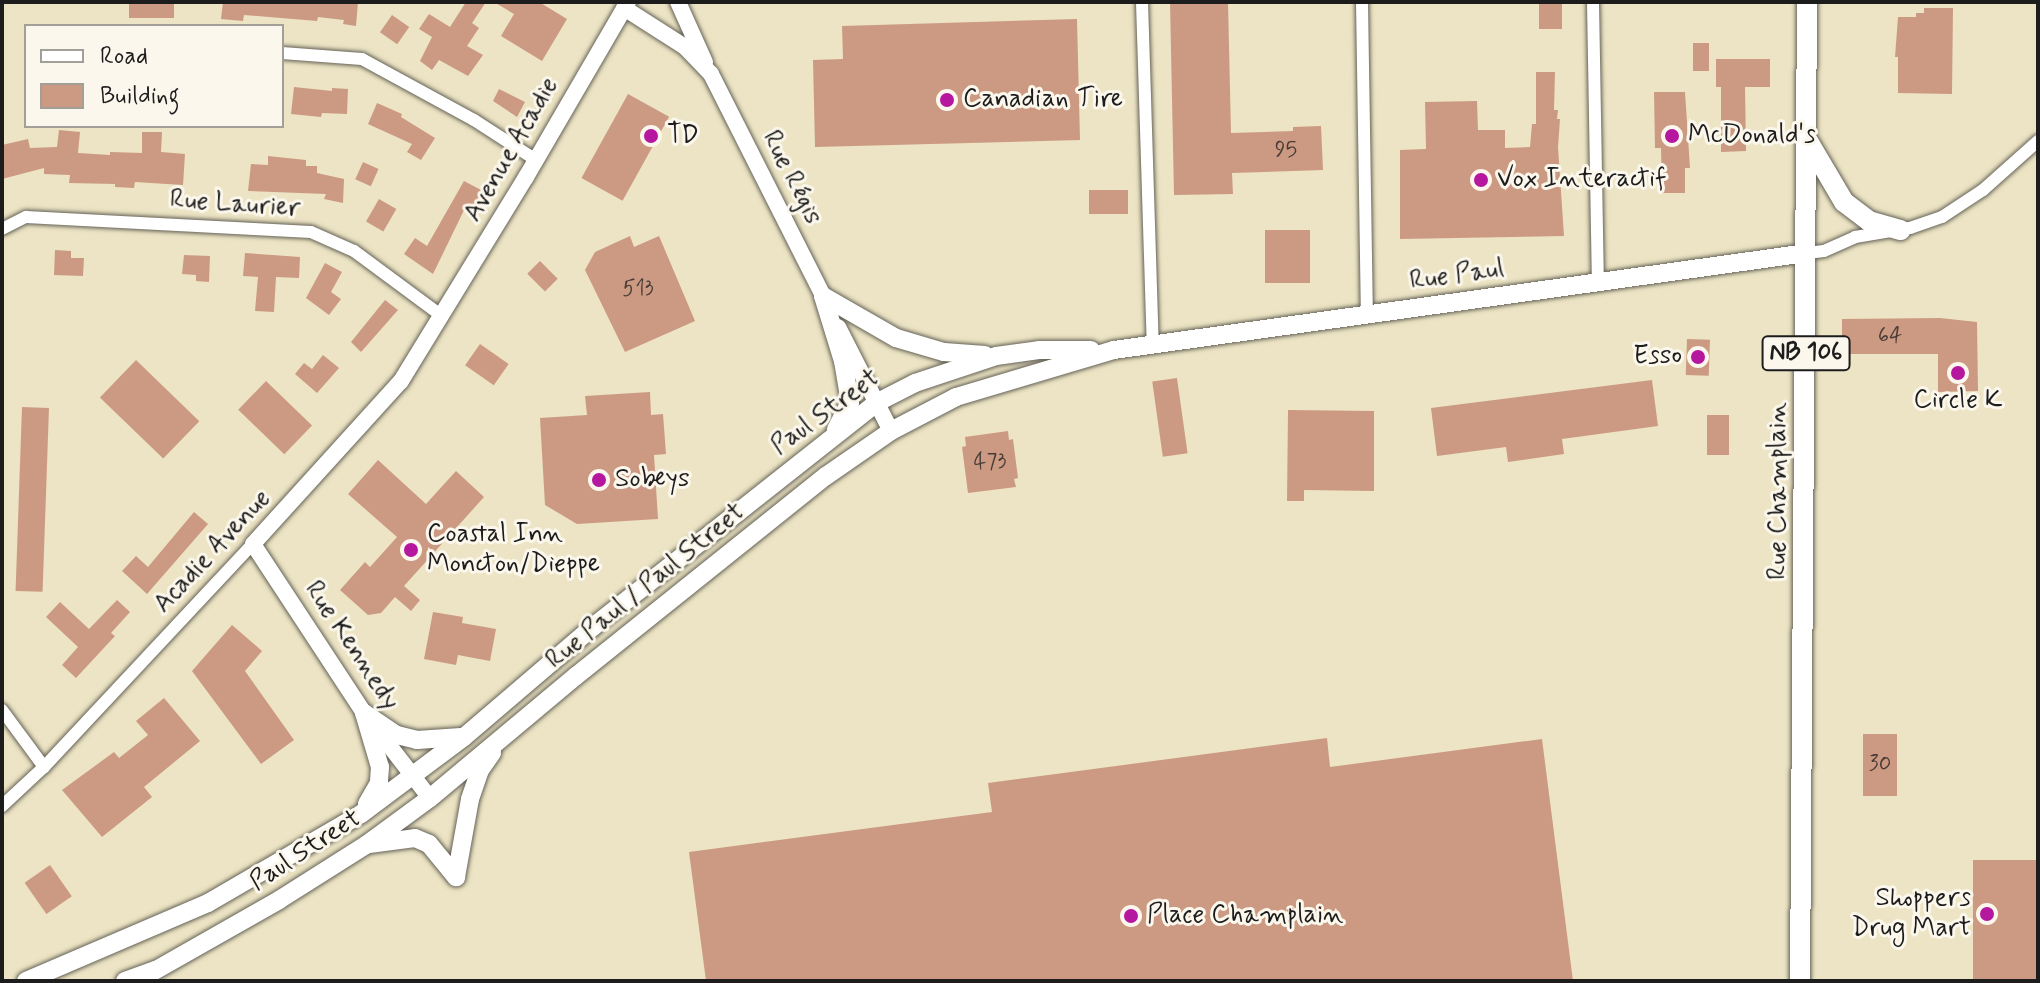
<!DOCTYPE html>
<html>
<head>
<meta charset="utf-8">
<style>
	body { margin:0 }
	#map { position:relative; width:2040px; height:983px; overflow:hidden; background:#ece4c4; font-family:Mynerve,sans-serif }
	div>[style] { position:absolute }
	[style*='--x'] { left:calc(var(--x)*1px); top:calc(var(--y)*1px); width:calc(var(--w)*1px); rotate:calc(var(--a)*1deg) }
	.building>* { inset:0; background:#cc9a82; transform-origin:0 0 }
	.roads { filter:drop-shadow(0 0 2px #656257) drop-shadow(0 0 2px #656257) }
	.minor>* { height:12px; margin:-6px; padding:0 6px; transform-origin:6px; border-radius:6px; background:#fff }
	.tertiary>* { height:16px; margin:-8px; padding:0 8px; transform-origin:8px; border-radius:8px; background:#fff }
	.secondary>* { height:18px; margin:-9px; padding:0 9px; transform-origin:9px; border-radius:9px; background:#fff }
	.primary>* { height:20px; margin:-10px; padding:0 10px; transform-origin:10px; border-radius:10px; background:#fff }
	.dots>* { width:22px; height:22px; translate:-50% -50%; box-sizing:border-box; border:4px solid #fbf7ec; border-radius:50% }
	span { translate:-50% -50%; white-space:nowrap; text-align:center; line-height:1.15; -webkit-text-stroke:6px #fbf7ec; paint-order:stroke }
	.number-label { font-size:22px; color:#483c36 }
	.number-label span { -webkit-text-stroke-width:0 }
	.shield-label span { padding:2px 6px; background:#fbf7ec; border:2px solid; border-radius:6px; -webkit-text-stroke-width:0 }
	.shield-label { font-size:24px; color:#1c1c1c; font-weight:700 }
	.poi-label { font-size:26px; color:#1c1c1c }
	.left { translate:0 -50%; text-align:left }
	.right { translate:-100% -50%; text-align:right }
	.street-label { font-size:26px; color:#1c1c1c }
	.frame { position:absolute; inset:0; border:4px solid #1c1c1c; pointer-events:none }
	.legend { position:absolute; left:24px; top:24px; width:260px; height:104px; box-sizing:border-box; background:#fbf7ec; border:2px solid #a29f99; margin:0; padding:10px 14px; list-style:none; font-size:24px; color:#1c1c1c }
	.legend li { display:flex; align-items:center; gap:16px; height:40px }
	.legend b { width:40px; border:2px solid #a29f99 }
</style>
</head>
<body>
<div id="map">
	<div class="building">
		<div style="left:129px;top:2px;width:45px;height:16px"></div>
		<div style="clip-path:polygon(223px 2px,358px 2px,356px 26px,343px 24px,344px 20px,318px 17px,317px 21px,244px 15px,243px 21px,221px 19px)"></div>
		<div style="clip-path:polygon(466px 2px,486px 2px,472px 23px,479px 28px,467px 46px,483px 55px,468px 76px,439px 60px,432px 70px,420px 61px,432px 37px,419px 29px,429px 14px,450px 27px)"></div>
		<div style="clip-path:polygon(494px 2px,539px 2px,567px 19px,542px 61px,501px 36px,514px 14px)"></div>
		<div style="clip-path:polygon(1170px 2px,1228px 2px,1231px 133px,1293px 131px,1293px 127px,1321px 126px,1323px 170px,1232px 173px,1233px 194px,1174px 195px)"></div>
		<div style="left:1562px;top:3px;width:26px;height:23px;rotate:90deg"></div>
		<div style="clip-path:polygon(1924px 8px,1953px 8px,1952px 94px,1898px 93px,1898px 57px,1895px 57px,1898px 17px,1916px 17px,1916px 13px,1924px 13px)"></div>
		<div style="left:392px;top:15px;width:21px;height:21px;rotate:35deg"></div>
		<div style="clip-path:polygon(1077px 19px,1080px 140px,815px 147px,813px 60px,843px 59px,842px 26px)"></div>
		<div style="left:1693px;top:43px;width:16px;height:28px"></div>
		<div style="clip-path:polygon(1716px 59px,1770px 59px,1770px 87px,1745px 87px,1746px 151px,1721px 152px,1721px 87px,1716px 87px)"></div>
		<div style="clip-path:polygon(1536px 72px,1555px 72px,1554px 110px,1558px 110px,1557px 119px,1560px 119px,1558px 147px,1564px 236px,1400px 239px,1400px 150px,1426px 149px,1425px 102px,1477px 101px,1478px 130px,1505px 130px,1505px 148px,1530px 147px,1532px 124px,1536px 124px)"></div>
		<div style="clip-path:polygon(294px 87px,332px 91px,332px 88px,348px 89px,347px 114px,322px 113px,321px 117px,291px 114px)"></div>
		<div style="clip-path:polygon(499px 89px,525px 102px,517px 117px,493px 101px)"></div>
		<div style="clip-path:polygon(1654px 92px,1685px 92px,1690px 168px,1685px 168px,1685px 193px,1662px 193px,1661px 148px,1655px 148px)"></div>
		<div style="left:628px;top:94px;width:47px;height:96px;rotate:29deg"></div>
		<div style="clip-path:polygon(377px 103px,402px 114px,401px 117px,435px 138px,421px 160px,407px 152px,412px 144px,368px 124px)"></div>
		<div style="clip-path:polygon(59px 130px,80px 132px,78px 153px,110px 155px,110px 152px,142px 153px,142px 132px,162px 132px,161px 152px,185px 154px,183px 185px,135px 182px,134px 188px,115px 187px,115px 184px,69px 183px,70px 175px,44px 174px,44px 168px,2px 179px,2px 145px,28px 139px,30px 148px,57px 147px)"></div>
		<div style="clip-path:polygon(268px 156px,306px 160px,306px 166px,317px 166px,317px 173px,344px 179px,343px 203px,324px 199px,326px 194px,248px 191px,251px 164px,268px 165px)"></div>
		<div style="left:363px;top:162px;width:17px;height:19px;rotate:24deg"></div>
		<div style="clip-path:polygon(464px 181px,483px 191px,474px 207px,467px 204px,433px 274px,404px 254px,415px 238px,427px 246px)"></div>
		<div style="left:1089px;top:190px;width:39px;height:24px"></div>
		<div style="left:379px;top:199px;width:20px;height:26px;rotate:30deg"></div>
		<div style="left:1310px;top:230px;width:53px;height:45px;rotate:90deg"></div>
		<div style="clip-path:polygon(630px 236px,634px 247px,659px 236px,695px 321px,625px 352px,585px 270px,595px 252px)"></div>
		<div style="clip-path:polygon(55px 250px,71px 251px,71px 258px,84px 258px,83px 276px,54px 275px)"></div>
		<div style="clip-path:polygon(245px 253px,300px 257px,299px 278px,276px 277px,274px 312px,255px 311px,258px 277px,243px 276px)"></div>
		<div style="clip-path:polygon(184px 255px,210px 256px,209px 282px,196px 281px,196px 275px,182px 274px)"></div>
		<div style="left:540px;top:261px;width:25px;height:18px;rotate:45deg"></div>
		<div style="clip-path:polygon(325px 263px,342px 272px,331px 292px,341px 299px,329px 315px,306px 298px)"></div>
		<div style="clip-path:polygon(385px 300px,398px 310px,361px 352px,351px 342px)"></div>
		<div style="clip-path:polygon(1940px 318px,1977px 322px,1978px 391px,1938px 392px,1938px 354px,1842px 354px,1842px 319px)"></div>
		<div style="left:1687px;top:339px;width:23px;height:36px;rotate:2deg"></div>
		<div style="left:480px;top:344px;width:35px;height:26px;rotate:35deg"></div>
		<div style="clip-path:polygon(323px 355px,339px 368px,317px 393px,295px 374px,304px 363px,312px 369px)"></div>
		<div style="left:136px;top:360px;width:88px;height:52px;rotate:44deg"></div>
		<div style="left:1177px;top:378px;width:76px;height:25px;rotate:82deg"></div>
		<div style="clip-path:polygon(1652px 380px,1658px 426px,1562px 439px,1564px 454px,1508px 462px,1506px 447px,1437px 456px,1431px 408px)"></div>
		<div style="left:266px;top:381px;width:64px;height:40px;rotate:44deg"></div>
		<div style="clip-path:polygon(650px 392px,651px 415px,663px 414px,666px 454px,654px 455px,658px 519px,577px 524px,545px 505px,540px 418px,587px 415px,585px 396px)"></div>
		<div style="left:22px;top:407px;width:27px;height:184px;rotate:2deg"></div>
		<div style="clip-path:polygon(1288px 410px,1374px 411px,1374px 491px,1304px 490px,1304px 501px,1287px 501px)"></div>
		<div style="left:1707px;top:415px;width:22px;height:40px"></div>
		<div style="clip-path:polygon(1008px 431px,1009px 440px,1013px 439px,1018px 478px,1014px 479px,1016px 487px,968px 493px,962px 447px,966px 446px,965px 437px)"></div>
		<div style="clip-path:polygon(378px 460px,426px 504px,456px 471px,484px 497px,404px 586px,420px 600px,411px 611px,395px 597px,381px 613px,368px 615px,340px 590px,365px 562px,370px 567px,397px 537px,348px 494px)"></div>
		<div style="clip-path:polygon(194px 512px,208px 524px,147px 594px,122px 571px,136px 556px,148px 567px)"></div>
		<div style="clip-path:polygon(117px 600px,130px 612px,111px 633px,115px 636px,76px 678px,62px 665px,78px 647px,46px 617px,60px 602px,89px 629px)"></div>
		<div style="clip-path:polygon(433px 612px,463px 617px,462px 623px,496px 629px,490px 661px,458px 655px,456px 665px,424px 659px)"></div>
		<div style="clip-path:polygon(232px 625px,262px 651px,245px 671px,294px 740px,261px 764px,192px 671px)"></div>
		<div style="clip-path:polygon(164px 698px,200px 741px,144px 787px,152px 797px,102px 837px,62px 790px,114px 752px,119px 758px,148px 735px,136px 721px)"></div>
		<div style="left:1863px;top:734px;width:34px;height:62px"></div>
		<div style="clip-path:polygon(1327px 738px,1330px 767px,1542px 739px,1573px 981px,706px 981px,689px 852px,992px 812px,988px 783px)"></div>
		<div style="left:1973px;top:860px;width:65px;height:121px"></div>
		<div style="left:50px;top:865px;width:38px;height:31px;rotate:55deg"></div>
	</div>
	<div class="roads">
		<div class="minor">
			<div style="--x:1142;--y:2;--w:342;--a:88.2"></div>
			<div style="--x:1362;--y:2;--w:313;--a:89.1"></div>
			<div style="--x:1593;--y:2;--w:280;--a:89"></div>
			<div style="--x:282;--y:53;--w:80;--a:4.3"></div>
			<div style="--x:362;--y:59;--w:128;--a:28.6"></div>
			<div style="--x:474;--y:120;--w:74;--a:32.8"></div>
			<div style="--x:2;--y:229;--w:27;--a:-27"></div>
			<div style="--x:26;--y:217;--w:285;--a:3"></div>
			<div style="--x:311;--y:232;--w:47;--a:23.8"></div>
			<div style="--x:354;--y:251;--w:109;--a:36.5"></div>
			<div style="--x:1807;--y:253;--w:17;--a:-7"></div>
			<div style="--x:1824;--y:251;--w:34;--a:-24"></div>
			<div style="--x:1855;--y:237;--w:56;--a:-9.3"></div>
			<div style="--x:1910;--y:228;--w:34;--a:-19"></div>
			<div style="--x:1942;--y:217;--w:49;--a:-33.4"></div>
			<div style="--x:1983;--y:190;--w:74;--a:-41.7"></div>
			<div style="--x:2;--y:710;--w:71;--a:53.6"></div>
			<div style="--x:2;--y:806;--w:57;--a:-42.9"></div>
			<div style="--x:44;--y:767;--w:306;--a:-46.9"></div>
		</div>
		<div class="tertiary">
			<div style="--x:678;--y:2;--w:66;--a:65.8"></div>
			<div style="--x:624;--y:8;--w:72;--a:32.6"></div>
			<div style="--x:685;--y:47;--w:37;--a:46"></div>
			<div style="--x:711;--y:74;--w:260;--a:63.2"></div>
			<div style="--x:838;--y:327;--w:117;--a:63"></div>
			<div style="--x:430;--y:798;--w:108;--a:-127.8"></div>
			<div style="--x:364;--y:713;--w:202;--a:-123.3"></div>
			<div style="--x:253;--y:544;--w:220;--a:-47.8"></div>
			<div style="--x:401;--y:381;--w:239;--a:-58.5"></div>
			<div style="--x:526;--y:177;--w:203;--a:-59.8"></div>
		</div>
		<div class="secondary">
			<div style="--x:823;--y:296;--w:84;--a:29.9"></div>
			<div style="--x:896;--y:338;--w:50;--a:16.3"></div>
			<div style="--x:944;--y:352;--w:41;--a:4.2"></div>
			<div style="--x:823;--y:296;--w:68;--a:72.9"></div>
			<div style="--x:843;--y:361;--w:42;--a:80.3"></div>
			<div style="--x:850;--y:402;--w:31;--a:117"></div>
			<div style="--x:364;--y:713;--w:56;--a:73.5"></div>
			<div style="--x:380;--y:767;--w:16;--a:94"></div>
			<div style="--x:379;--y:783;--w:24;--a:120"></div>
			<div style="--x:364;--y:713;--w:40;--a:34"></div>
			<div style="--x:397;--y:735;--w:21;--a:14"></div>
			<div style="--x:417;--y:740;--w:44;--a:-3.9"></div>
			<div style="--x:369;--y:844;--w:46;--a:-7.4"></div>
			<div style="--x:415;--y:838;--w:15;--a:23"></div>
			<div style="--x:429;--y:844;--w:43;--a:50.7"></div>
			<div style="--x:456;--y:877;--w:79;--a:-79.8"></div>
			<div style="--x:470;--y:799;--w:31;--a:-71"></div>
			<div style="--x:480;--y:770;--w:21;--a:-55"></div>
			<div style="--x:26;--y:981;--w:198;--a:-23.2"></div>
			<div style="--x:208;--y:903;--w:177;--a:-30.2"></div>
			<div style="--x:361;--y:814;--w:129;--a:-36.8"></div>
			<div style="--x:464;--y:737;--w:171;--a:-40.5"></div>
			<div style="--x:594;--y:626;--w:360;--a:-38.3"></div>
			<div style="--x:876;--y:403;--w:44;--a:-27.1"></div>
			<div style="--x:915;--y:383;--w:85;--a:-18.4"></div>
			<div style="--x:996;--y:356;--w:43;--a:-7.9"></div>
			<div style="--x:1039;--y:350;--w:52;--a:0"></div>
			<div style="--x:125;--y:981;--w:33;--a:-20"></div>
			<div style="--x:156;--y:970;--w:142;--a:-29.6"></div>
			<div style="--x:279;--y:900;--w:103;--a:-32.3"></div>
			<div style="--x:366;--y:845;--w:79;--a:-36.3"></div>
			<div style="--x:430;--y:798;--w:190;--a:-39.9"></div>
			<div style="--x:576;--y:676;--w:320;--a:-38.7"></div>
			<div style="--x:826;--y:476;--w:79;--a:-34.7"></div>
			<div style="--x:891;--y:431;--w:73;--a:-27.6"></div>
			<div style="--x:956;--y:397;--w:165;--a:-16.6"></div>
			<div style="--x:1114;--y:350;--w:700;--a:-7.97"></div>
		</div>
		<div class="primary">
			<div style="--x:1808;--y:141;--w:71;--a:59.5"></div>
			<div style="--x:1844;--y:202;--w:31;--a:37"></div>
			<div style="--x:1869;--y:221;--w:33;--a:16"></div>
			<div style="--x:1800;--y:981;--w:979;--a:-89.59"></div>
		</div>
	</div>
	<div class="dots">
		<div style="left:947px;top:100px;background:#b5179e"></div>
		<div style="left:651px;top:136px;background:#b5179e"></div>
		<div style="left:1672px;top:136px;background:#b5179e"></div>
		<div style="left:1481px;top:180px;background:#b5179e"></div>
		<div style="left:1698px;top:357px;background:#b5179e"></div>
		<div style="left:1958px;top:373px;background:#b5179e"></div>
		<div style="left:599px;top:480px;background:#b5179e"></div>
		<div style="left:411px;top:550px;background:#b5179e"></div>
		<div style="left:1987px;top:914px;background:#b5179e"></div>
		<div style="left:1131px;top:916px;background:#b5179e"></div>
	</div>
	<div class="number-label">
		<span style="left:1286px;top:151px">95</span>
		<span style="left:638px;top:290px">513</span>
		<span style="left:1890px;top:337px">64</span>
		<span style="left:990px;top:463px">473</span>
		<span style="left:1880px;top:765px">30</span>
	</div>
	<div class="shield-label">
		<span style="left:1806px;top:353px">NB 106</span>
	</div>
	<div class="poi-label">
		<span class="left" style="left:963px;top:100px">Canadian Tire</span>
		<span class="left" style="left:667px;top:136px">TD</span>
		<span class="left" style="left:1688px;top:136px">McDonald's</span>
		<span class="left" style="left:1497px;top:180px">Vox Interactif</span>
		<span class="right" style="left:1682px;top:357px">Esso</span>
		<span style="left:1958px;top:401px">Circle K</span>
		<span class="left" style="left:615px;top:480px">Sobeys</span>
		<span class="left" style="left:427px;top:550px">Coastal Inn<br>Moncton/Dieppe</span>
		<span class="right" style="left:1971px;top:914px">Shoppers<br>Drug Mart</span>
		<span class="left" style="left:1147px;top:916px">Place Champlain</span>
	</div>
	<div class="street-label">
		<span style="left:512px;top:150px;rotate:-60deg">Avenue Acadie</span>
		<span style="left:791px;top:178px;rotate:63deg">Rue Régis</span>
		<span style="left:235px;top:205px;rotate:4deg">Rue Laurier</span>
		<span style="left:1457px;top:276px;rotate:-8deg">Rue Paul</span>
		<span style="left:826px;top:413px;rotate:-36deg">Paul Street</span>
		<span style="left:1779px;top:491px;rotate:-90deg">Rue Champlain</span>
		<span style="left:213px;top:552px;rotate:-47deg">Acadie Avenue</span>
		<span style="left:646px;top:587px;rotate:-39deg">Rue Paul / Paul Street</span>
		<span style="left:351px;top:646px;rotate:56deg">Rue Kennedy</span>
		<span style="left:306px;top:851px;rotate:-33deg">Paul Street</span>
	</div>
	<div class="frame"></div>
	<ul class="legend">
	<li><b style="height:10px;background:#fff"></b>Road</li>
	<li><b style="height:22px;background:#cc9a82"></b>Building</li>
	</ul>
</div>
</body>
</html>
